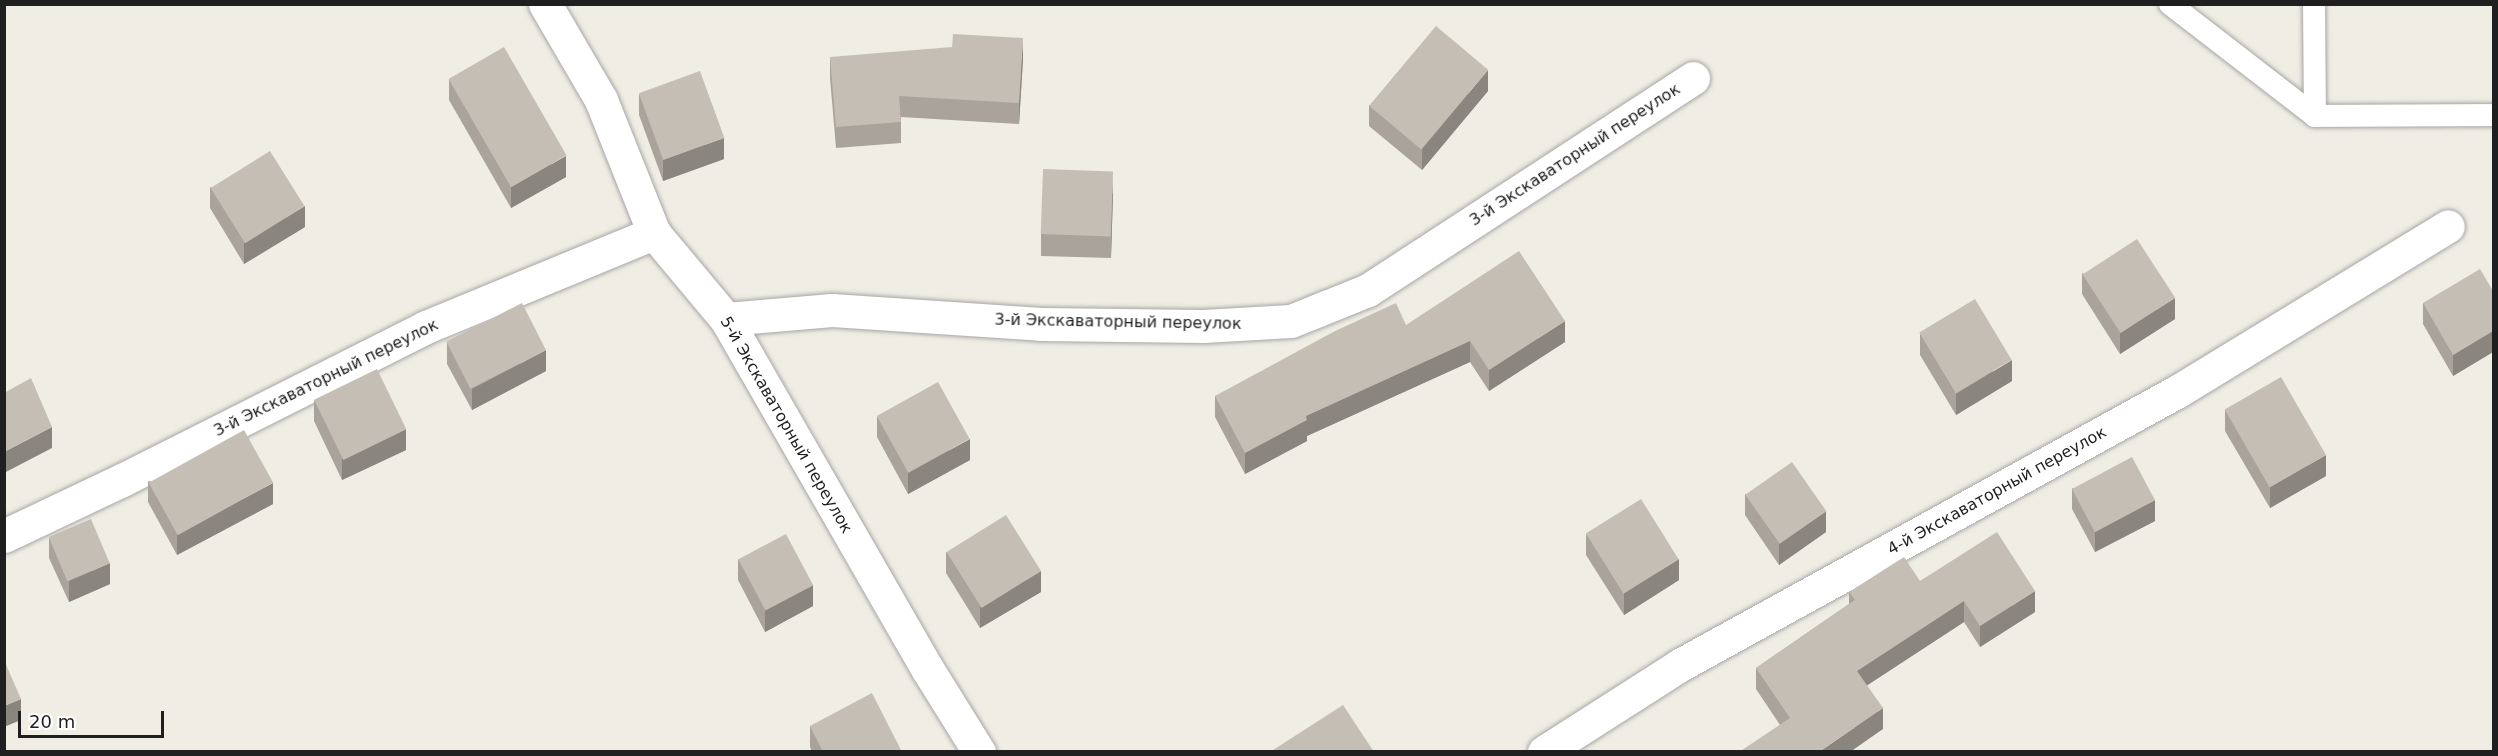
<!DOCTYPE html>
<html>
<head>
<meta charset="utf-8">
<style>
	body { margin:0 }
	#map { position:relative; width:2498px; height:756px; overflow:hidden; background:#f0eee4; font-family:"DejaVu Sans",sans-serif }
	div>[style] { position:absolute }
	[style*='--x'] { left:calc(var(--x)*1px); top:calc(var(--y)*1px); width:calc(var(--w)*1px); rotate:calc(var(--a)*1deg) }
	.roads { filter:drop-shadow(0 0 2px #a6a6a6) drop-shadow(0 0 2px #a6a6a6) }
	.lane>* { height:22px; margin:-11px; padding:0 11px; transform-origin:11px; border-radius:11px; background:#fff }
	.street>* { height:33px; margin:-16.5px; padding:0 16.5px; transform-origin:16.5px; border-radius:16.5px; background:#fff }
	.wall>* { inset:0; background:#a9a39b }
	.shaded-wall>* { inset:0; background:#8a857e }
	.building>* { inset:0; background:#c5beb4; transform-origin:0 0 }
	span { translate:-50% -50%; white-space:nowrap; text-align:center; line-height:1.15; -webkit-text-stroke:4.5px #fff; paint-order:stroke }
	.street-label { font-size:16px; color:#1f1f1f }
	.frame { position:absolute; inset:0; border:6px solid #1f1f1f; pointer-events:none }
	.scale { position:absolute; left:18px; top:711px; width:146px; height:27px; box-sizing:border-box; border:3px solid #1f1f1f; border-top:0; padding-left:8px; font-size:18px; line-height:21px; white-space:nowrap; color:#1f1f1f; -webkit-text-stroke:4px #fff; paint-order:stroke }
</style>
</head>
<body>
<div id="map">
	<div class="roads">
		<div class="lane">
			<div style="--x:2170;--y:4;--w:183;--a:37.7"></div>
			<div style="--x:2314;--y:4;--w:112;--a:89.5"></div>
			<div style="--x:2315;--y:116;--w:179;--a:-0.3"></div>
		</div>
		<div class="street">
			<div style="--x:545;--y:4;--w:111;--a:59.7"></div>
			<div style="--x:601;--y:100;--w:143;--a:68.3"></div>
			<div style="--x:654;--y:233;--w:112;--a:50.1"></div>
			<div style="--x:726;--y:319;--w:405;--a:60.1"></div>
			<div style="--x:928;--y:670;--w:97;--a:58.1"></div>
			<div style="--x:726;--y:319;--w:106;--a:-4.9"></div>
			<div style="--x:832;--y:310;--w:209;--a:3.8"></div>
			<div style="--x:1041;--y:324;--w:162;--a:0.7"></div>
			<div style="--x:1203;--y:326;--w:88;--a:-3.3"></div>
			<div style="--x:1291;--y:321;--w:83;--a:-21.9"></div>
			<div style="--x:1368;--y:290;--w:388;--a:-33.1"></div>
			<div style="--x:4;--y:536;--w:131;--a:-25.4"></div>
			<div style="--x:122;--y:480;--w:340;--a:-26.7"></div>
			<div style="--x:426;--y:327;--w:247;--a:-22.4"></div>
			<div style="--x:1544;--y:752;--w:161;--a:-32.6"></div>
			<div style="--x:1680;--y:665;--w:568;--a:-28.82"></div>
			<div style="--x:2178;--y:391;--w:316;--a:-31.4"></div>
		</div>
	</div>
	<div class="wall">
		<div style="clip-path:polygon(830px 57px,1023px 59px,1019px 124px,901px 117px,901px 143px,836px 148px,830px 78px)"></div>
		<div style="clip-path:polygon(449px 79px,566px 177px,511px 208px,449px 100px)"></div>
		<div style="clip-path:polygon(1488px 91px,1422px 170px,1369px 126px,1369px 105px)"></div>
		<div style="clip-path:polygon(639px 94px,724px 159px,663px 181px,639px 115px)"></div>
		<div style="clip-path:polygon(210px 187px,305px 227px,244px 264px,210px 208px)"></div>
		<div style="clip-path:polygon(1113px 193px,1111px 258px,1041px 256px,1041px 234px)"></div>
		<div style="clip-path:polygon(2082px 273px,2175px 319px,2120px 354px,2082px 294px)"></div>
		<div style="clip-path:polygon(2493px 291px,2493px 352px,2453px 376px,2423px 324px,2423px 303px)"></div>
		<div style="clip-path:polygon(1406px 325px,1565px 342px,1489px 391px,1470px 362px,1307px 436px,1307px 441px,1245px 474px,1215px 417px,1215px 396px)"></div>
		<div style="clip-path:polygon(1920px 334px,2012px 381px,1956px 415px,1920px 355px)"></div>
		<div style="clip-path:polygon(447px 342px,546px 371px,472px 410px,447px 364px)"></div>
		<div style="clip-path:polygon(314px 400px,406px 450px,342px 480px,314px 421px)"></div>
		<div style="clip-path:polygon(2225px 410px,2326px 476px,2270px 508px,2225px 431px)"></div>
		<div style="clip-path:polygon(877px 416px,970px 460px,908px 494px,877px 437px)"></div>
		<div style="clip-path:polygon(148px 481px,273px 504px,177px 555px,148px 502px)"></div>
		<div style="clip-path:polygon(2072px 488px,2155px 521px,2095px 552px,2072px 509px)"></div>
		<div style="clip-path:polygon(1745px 494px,1826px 532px,1779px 565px,1745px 515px)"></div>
		<div style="clip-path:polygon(1586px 534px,1679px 580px,1624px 615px,1586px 555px)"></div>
		<div style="clip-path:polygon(49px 537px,110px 584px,69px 602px,49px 558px)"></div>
		<div style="clip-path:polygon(946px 552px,1041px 592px,980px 628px,946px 573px)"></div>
		<div style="clip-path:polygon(738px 559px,813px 606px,765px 632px,738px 580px)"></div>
		<div style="clip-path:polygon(1920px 581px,2035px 612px,1980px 647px,1964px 622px,1867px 685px,1883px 729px,1780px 725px,1756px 689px,1756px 668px,1849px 604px,1849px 592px)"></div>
		<div style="clip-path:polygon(810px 726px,902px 752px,812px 752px,810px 747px)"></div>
	</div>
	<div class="shaded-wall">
		<div style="clip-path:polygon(1023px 38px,1023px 59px,1019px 124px,1019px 103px)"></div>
		<div style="clip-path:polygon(1488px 70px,1488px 91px,1422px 170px,1422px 149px)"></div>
		<div style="clip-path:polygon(724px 138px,724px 159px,663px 181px,663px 160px)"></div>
		<div style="clip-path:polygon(566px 156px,566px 177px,511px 208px,511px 187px)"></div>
		<div style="clip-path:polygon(1113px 172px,1113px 193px,1111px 258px,1111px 237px)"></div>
		<div style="clip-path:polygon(305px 206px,305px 227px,244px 264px,244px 243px)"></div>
		<div style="clip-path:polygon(2175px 298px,2175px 319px,2120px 354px,2120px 333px)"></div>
		<div style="clip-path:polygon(1565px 321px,1565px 342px,1489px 391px,1489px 370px)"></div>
		<div style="clip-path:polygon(2493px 331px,2493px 352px,2453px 376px,2453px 355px)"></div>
		<div style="clip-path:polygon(1470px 341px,1470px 362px,1307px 436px,1307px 441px,1245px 474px,1245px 453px,1306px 416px)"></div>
		<div style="clip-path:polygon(546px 350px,546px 371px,472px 410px,472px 389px)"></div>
		<div style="clip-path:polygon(2012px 360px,2012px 381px,1956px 415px,1956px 394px)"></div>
		<div style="clip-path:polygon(52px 427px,52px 448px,4px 473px,4px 452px)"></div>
		<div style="clip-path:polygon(406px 429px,406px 450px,342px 480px,342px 459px)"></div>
		<div style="clip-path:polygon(970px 439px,970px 460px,908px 494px,908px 473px)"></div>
		<div style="clip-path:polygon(2326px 455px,2326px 476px,2270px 508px,2270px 487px)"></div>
		<div style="clip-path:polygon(273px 483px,273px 504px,177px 555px,177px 534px)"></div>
		<div style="clip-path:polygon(2155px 500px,2155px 521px,2095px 552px,2095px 531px)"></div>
		<div style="clip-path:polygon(1826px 511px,1826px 532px,1779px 565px,1779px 544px)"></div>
		<div style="clip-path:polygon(1679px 559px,1679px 580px,1624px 615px,1624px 593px)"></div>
		<div style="clip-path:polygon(110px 563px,110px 584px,69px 602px,69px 581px)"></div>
		<div style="clip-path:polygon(1041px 571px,1041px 592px,980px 628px,980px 607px)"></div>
		<div style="clip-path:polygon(813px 585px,813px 606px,765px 632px,765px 610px)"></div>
		<div style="clip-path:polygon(2035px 591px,2035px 612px,1980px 647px,1980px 626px)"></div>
		<div style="clip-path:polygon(1964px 601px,1964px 622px,1857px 692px,1857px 671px)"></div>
		<div style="clip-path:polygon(21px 699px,21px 720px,4px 727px,4px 706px)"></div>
		<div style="clip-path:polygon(1883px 708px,1883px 729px,1850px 752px,1819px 752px)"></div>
	</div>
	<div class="building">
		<div style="left:1436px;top:26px;width:68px;height:104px;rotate:40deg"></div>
		<div style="clip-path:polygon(953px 34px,1023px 38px,1019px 103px,899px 96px,901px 122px,836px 127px,830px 57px,952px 47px)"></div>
		<div style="left:504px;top:47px;width:125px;height:64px;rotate:60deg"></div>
		<div style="left:700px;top:71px;width:71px;height:65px;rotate:70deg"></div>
		<div style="left:270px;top:151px;width:65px;height:70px;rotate:58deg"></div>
		<div style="left:1043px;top:169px;width:70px;height:65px;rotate:2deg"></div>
		<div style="left:2137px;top:239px;width:70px;height:65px;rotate:57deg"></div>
		<div style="clip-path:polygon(1519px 251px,1565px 321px,1489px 370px,1470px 341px,1306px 416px,1307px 420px,1245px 453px,1215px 396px,1335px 331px,1396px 303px,1406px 325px)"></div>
		<div style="clip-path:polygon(2480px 269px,2493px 291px,2493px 331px,2453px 355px,2423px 303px)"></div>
		<div style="left:1975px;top:299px;width:71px;height:65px;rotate:59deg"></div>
		<div style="left:522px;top:303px;width:53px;height:85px;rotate:63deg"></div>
		<div style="left:377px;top:369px;width:67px;height:70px;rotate:64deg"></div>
		<div style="left:2281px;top:377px;width:90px;height:65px;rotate:60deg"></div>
		<div style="clip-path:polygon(31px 378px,52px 427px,4px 452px,4px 393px)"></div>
		<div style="left:938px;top:382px;width:65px;height:70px;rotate:61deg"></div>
		<div style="left:244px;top:430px;width:60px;height:109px;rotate:61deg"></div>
		<div style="left:2132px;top:457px;width:49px;height:68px;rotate:62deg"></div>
		<div style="left:1792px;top:462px;width:60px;height:57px;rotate:55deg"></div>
		<div style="left:1641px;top:499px;width:71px;height:65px;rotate:58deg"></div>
		<div style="left:1006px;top:515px;width:66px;height:70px;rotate:58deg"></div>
		<div style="left:91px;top:519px;width:48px;height:46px;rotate:67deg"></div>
		<div style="clip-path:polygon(1997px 532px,2035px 591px,1980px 626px,1964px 601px,1857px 671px,1883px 708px,1819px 752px,1739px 752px,1790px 718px,1756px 668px,1855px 600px,1849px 592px,1904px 557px,1920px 581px)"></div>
		<div style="left:786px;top:534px;width:58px;height:54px;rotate:62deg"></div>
		<div style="clip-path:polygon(4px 660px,21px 699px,4px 706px)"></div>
		<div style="clip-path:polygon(872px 693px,902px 752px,823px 752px,810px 726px)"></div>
		<div style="clip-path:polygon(1343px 705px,1374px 752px,1270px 752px)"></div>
	</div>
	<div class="street-label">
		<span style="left:1575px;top:155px;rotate:-33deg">3-й Экскаваторный переулок</span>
		<span style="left:1118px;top:322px;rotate:1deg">3-й Экскаваторный переулок</span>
		<span style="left:326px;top:378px;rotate:-26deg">3-й Экскаваторный переулок</span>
		<span style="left:786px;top:425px;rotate:60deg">5-й Экскаваторный переулок</span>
		<span style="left:1997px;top:491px;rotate:-29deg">4-й Экскаваторный переулок</span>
	</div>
	<div class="frame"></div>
	<div class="scale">20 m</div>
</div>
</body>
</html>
